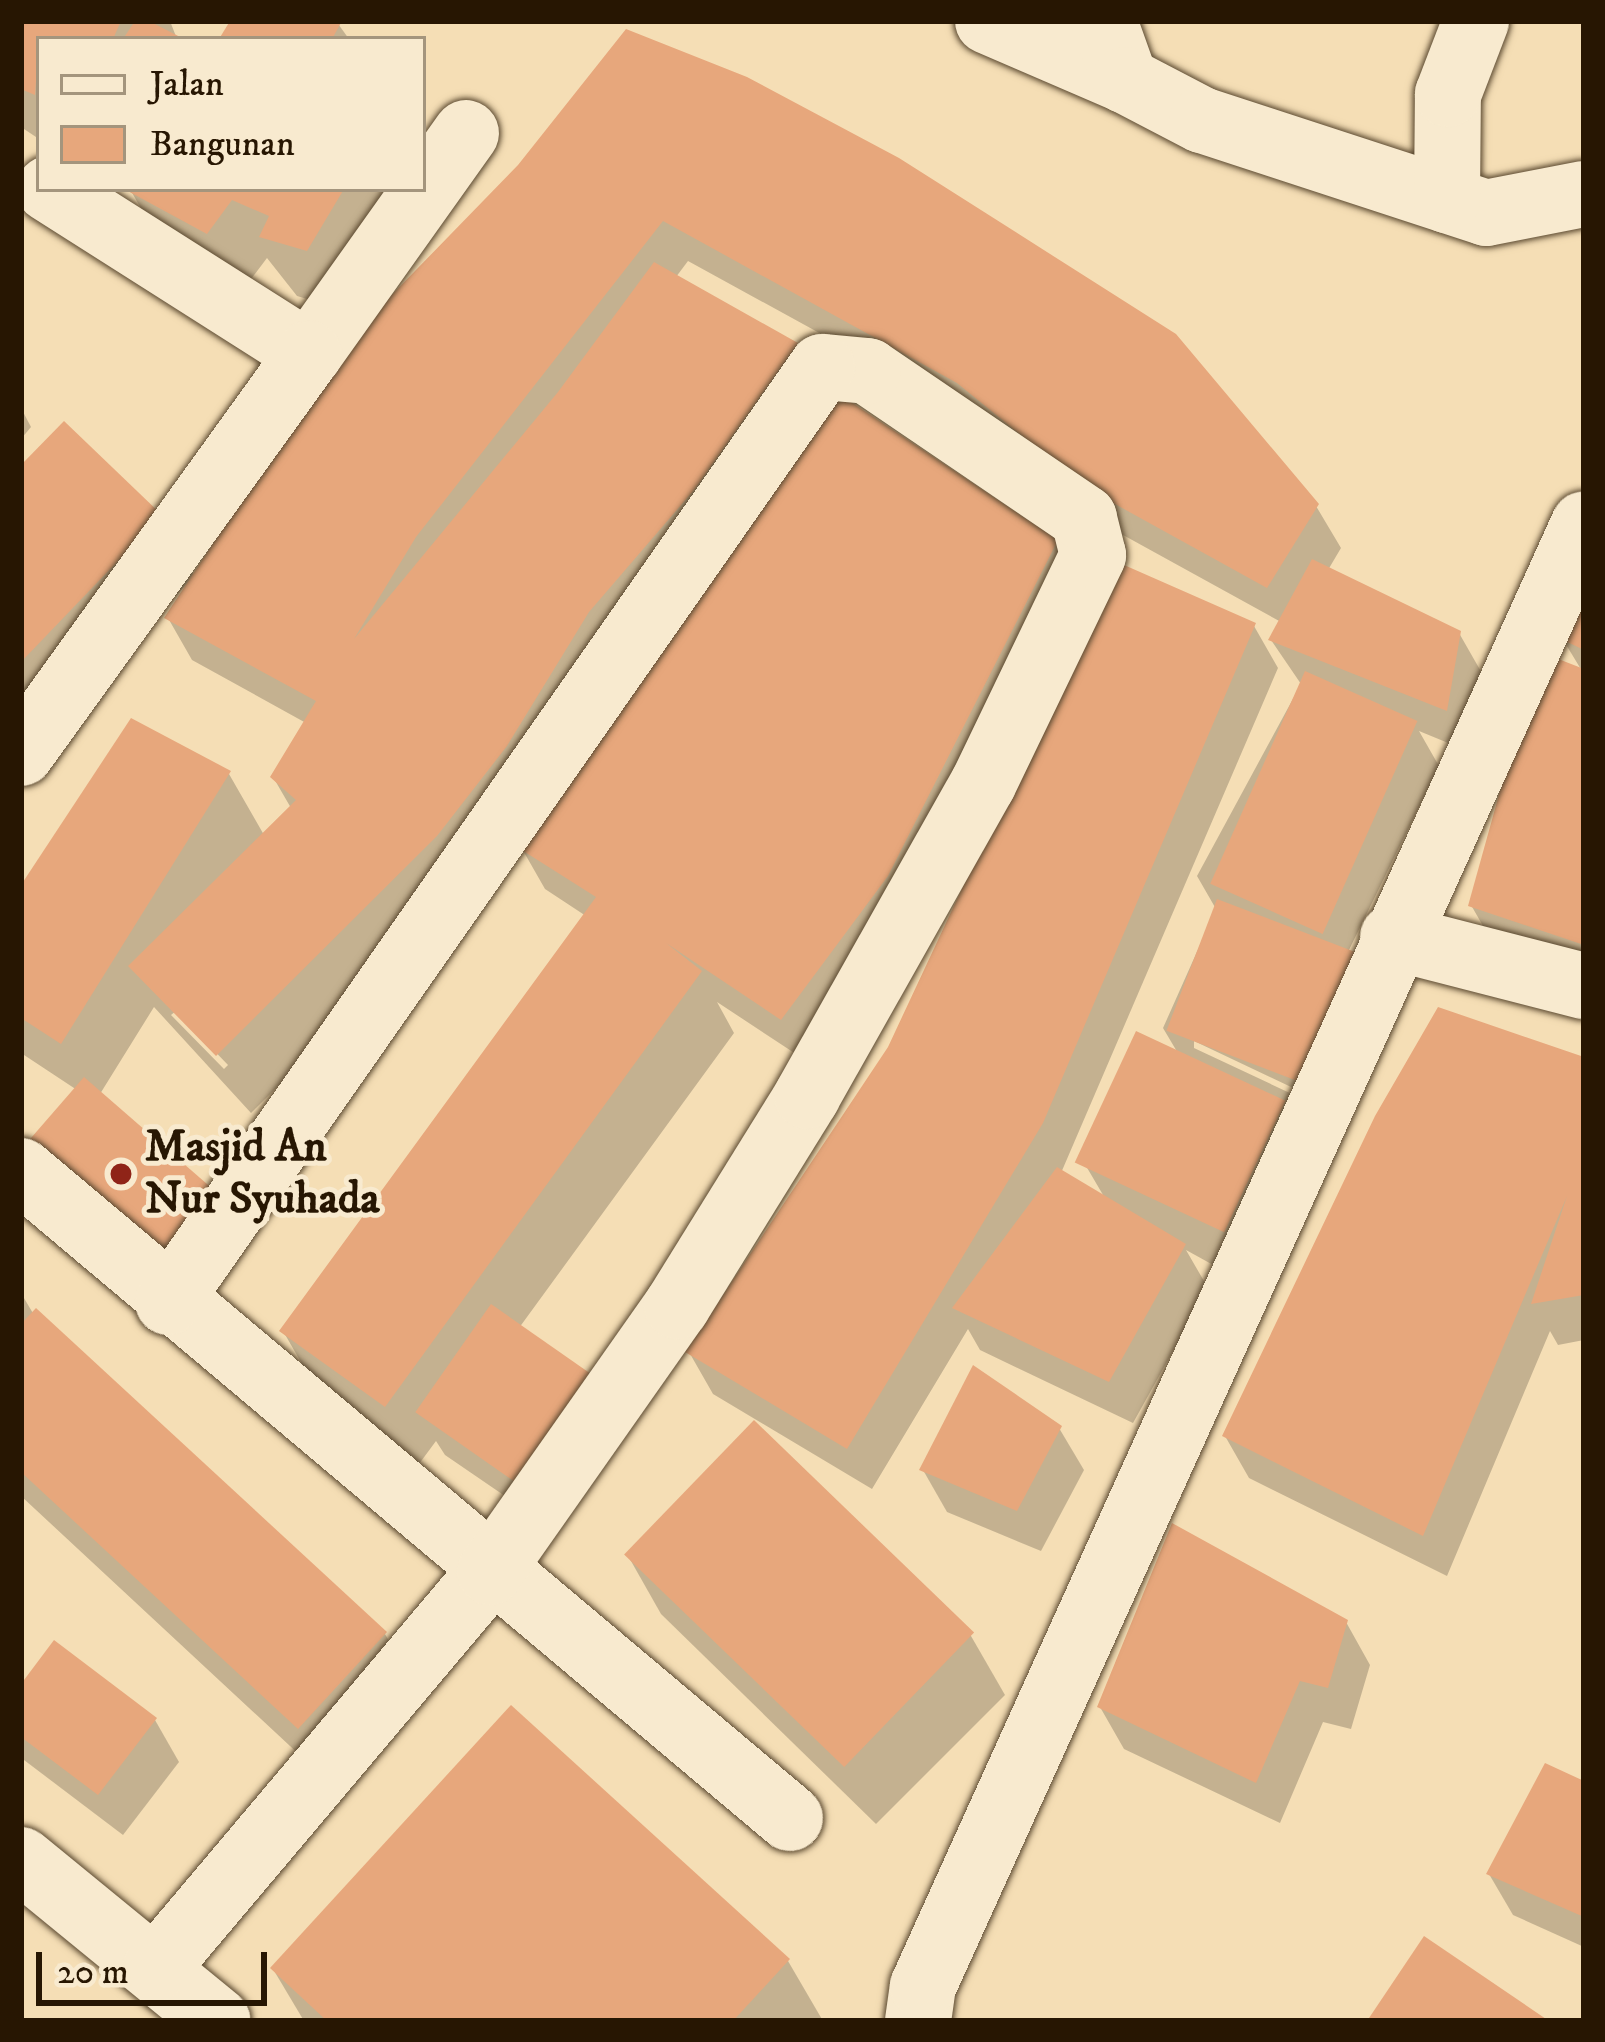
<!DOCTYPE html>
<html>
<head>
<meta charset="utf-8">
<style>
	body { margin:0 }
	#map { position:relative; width:1605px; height:2042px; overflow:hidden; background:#f5deb5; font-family:"IM FELL DW Pica",serif }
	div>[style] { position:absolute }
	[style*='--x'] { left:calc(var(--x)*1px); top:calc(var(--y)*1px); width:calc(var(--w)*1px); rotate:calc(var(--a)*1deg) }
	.shadow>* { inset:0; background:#0003 }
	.building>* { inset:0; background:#e7a77c; transform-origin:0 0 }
	.roads { filter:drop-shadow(0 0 3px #5a482f) drop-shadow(0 0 3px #5a482f) }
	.street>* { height:66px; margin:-33px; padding:0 33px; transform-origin:33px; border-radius:33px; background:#f8eacf }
	.dots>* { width:33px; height:33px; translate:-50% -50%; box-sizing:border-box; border:6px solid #f8eacf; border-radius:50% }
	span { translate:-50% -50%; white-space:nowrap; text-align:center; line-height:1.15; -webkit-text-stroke:10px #f8eacf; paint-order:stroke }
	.poi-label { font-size:45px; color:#271602; font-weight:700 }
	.left { translate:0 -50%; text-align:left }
	.frame { position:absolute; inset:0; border:24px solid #271602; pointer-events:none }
	.legend { position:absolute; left:36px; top:36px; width:390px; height:156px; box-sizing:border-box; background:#f8eacf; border:3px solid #a4957d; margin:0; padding:15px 21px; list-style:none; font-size:36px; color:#271602 }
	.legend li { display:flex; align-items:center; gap:24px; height:60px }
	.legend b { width:60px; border:3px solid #a4957d }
	.scale { position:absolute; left:36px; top:1952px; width:231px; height:54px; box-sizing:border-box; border:6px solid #271602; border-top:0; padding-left:15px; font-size:36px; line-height:42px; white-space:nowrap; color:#271602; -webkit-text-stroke:9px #f8eacf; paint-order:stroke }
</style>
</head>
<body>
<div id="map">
	<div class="shadow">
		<div style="clip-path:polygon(21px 21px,170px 21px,177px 39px,39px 39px,39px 139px,21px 127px)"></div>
		<div style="clip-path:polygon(233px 21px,336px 21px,349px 39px,222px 39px)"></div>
		<div style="clip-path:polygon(evenodd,627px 33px,746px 80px,897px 160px,1174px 337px,1316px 506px,1341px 548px,1328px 570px,1459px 633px,1483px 675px,1470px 752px,1419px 731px,1439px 766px,1347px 954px,1377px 998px,1319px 1132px,1291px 1119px,1307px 1146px,1244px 1282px,1186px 1250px,1208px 1288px,1133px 1423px,980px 1350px,968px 1329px,872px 1489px,713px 1394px,689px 1352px,891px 1048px,1116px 565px,1254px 626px,1278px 668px,1061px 1173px,1106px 1200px,1086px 1166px,1138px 1035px,1179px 1055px,1163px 1028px,1216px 909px,1197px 876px,1301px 684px,1271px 640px,1281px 622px,1114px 530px,985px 424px,688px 261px,676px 277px,796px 345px,820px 387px,735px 507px,831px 392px,1056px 542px,1080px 584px,911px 919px,805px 1060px,717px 1002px,734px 1033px,519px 1328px,590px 1376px,614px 1418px,543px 1522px,445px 1455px,436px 1441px,419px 1464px,317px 1390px,283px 1331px,586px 916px,545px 889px,521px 847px,720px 536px,612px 655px,530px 788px,456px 876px,469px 897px,251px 1113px,154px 1007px,100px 1094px,218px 1196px,242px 1238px,180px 1310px,47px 1196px,23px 1154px,77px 1090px,21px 1053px,21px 890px,132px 722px,229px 774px,264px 835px,291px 808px,273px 777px,306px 723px,192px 660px,168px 618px,187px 584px,21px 756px,21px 469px,64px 425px,160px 517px,195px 577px,349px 344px,520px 167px,627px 33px,176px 1011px,228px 1065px,224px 1069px,171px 1015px,176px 1011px,627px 33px,1194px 1041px,1310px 1096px,1307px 1101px,1194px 1048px,1194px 1041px)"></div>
		<div style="clip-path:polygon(398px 189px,341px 309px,297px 296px,267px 258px,242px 291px,165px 250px,131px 191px)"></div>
		<div style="clip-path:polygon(21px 408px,31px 427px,21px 439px)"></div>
		<div style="clip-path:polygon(1584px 591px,1584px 978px,1495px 947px,1471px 905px,1582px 671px,1562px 638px)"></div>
		<div style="clip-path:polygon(1584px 1062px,1584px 1340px,1558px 1345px,1550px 1331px,1447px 1576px,1249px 1478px,1225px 1436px)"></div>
		<div style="clip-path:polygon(21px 1293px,34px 1315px,385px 1634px,419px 1693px,333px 1786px,21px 1496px)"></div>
		<div style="clip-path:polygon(1059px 1428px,1084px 1470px,1041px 1551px,947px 1512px,923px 1470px)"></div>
		<div style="clip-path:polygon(627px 1554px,971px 1636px,1005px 1695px,876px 1824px,661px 1614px)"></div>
		<div style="clip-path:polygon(1346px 1622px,1370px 1665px,1351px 1729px,1323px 1722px,1280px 1823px,1124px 1749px,1100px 1707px)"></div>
		<div style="clip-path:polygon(21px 1689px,155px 1720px,179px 1762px,123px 1835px,24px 1760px)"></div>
		<div style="clip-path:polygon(1584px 1784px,1584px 1947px,1513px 1915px,1489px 1874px)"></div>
		<div style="clip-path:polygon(788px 1961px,823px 2021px,304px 2021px,273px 1969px)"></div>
	</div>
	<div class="building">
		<div style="clip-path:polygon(21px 21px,121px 21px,113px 39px,39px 39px,35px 95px,21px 89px)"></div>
		<div style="clip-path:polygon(135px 21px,149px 21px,184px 39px,123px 39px)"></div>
		<div style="clip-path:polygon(230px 21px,342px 21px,332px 39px,219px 39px)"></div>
		<div style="clip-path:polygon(626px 29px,747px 77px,899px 158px,1176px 334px,1319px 504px,1267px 588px,1086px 488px,957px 383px,663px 221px,416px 537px,354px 639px,558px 392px,654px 262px,798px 343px,694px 490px,589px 612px,507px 746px,437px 836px,216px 1056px,128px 966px,296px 800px,270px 777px,316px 701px,164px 618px,346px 342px,518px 165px)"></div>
		<div style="clip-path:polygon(124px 189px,344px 189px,307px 251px,259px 237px,269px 216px,232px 200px,207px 234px)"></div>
		<div style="clip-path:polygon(830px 388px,1058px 540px,888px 876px,781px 1020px,666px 943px,702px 971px,385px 1407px,279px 1331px,596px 897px,517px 847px)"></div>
		<div style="clip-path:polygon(64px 421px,162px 515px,21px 662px,21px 465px)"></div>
		<div style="clip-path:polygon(1312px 559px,1461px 631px,1447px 711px,1268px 640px)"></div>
		<div style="clip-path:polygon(1115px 561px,1256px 623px,1043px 1123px,847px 1449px,685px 1352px,888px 1047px)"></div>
		<div style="clip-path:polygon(1584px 584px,1584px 650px,1559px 638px)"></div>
		<div style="clip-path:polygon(1548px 655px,1584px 669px,1584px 945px,1468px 906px,1510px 755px)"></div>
		<div style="left:1305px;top:671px;width:123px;height:233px;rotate:24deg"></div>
		<div style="clip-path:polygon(131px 718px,231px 771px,61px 1044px,21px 1018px,21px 885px)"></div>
		<div style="left:1217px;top:899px;width:148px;height:141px;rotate:21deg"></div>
		<div style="clip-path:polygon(1438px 1007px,1584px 1057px,1584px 1295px,1531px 1304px,1567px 1196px,1423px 1536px,1222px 1436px,1375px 1116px)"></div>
		<div style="left:1136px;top:1031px;width:165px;height:145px;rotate:25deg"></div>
		<div style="left:84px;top:1077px;width:179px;height:97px;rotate:41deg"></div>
		<div style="clip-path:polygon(1057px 1167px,1186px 1244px,1109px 1382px,952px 1308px)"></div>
		<div style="left:491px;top:1304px;width:123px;height:132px;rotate:35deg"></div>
		<div style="clip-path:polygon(36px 1308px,387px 1632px,298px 1729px,21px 1472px,21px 1324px)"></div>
		<div style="clip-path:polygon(973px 1365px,1062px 1426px,1017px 1511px,919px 1470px)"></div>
		<div style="left:754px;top:1420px;width:306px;height:187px;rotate:44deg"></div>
		<div style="clip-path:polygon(1172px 1523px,1348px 1620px,1328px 1688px,1300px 1681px,1256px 1783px,1097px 1707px)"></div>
		<div style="clip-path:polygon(54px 1640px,157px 1718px,98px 1795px,21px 1737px,21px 1684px)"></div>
		<div style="clip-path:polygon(511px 1705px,790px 1959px,733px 2021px,327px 2021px,270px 1968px)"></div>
		<div style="clip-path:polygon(1545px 1763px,1584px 1781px,1584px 1917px,1486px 1874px)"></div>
		<div style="clip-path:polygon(1424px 1936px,1549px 2021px,1367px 2021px)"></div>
	</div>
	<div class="roads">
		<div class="street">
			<div style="--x:988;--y:21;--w:149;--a:23.3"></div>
			<div style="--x:1104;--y:21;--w:63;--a:70.4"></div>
			<div style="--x:1125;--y:80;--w:87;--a:27.5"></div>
			<div style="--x:1202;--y:120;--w:299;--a:18.1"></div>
			<div style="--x:1486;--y:213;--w:100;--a:-11"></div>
			<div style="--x:49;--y:189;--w:308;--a:32.4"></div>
			<div style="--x:309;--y:354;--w:271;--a:-54.6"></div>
			<div style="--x:1447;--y:200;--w:106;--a:-89.5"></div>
			<div style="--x:1448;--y:94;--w:78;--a:-69"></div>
			<div style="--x:21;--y:753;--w:492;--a:-54.2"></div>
			<div style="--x:1393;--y:937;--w:197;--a:14.4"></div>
			<div style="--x:21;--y:1171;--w:1005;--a:40.08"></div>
			<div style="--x:21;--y:1860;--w:254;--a:39.3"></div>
			<div style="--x:155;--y:1969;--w:519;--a:-49.84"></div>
			<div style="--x:490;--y:1572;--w:325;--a:-54.9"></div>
			<div style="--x:677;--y:1306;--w:247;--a:-58.2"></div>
			<div style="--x:807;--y:1096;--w:358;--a:-60.6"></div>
			<div style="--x:983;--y:784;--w:254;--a:-64.3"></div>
			<div style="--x:1093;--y:555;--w:38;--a:-104"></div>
			<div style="--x:1084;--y:518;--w:261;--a:-145.8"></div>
			<div style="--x:868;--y:371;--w:46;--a:-175"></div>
			<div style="--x:822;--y:367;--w:1141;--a:124.97"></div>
			<div style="--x:918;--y:2021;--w:35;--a:-82"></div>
			<div style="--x:923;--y:1986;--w:1604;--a:-65.67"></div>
		</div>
	</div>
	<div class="dots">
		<div style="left:121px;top:1174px;background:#8f2418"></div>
	</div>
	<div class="poi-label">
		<span class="left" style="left:145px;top:1174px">Masjid An<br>Nur Syuhada</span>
	</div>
	<div class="frame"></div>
	<ul class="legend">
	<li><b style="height:15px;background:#f8eacf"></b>Jalan</li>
	<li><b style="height:33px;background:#e7a77c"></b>Bangunan</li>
	</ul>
	<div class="scale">20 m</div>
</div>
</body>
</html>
